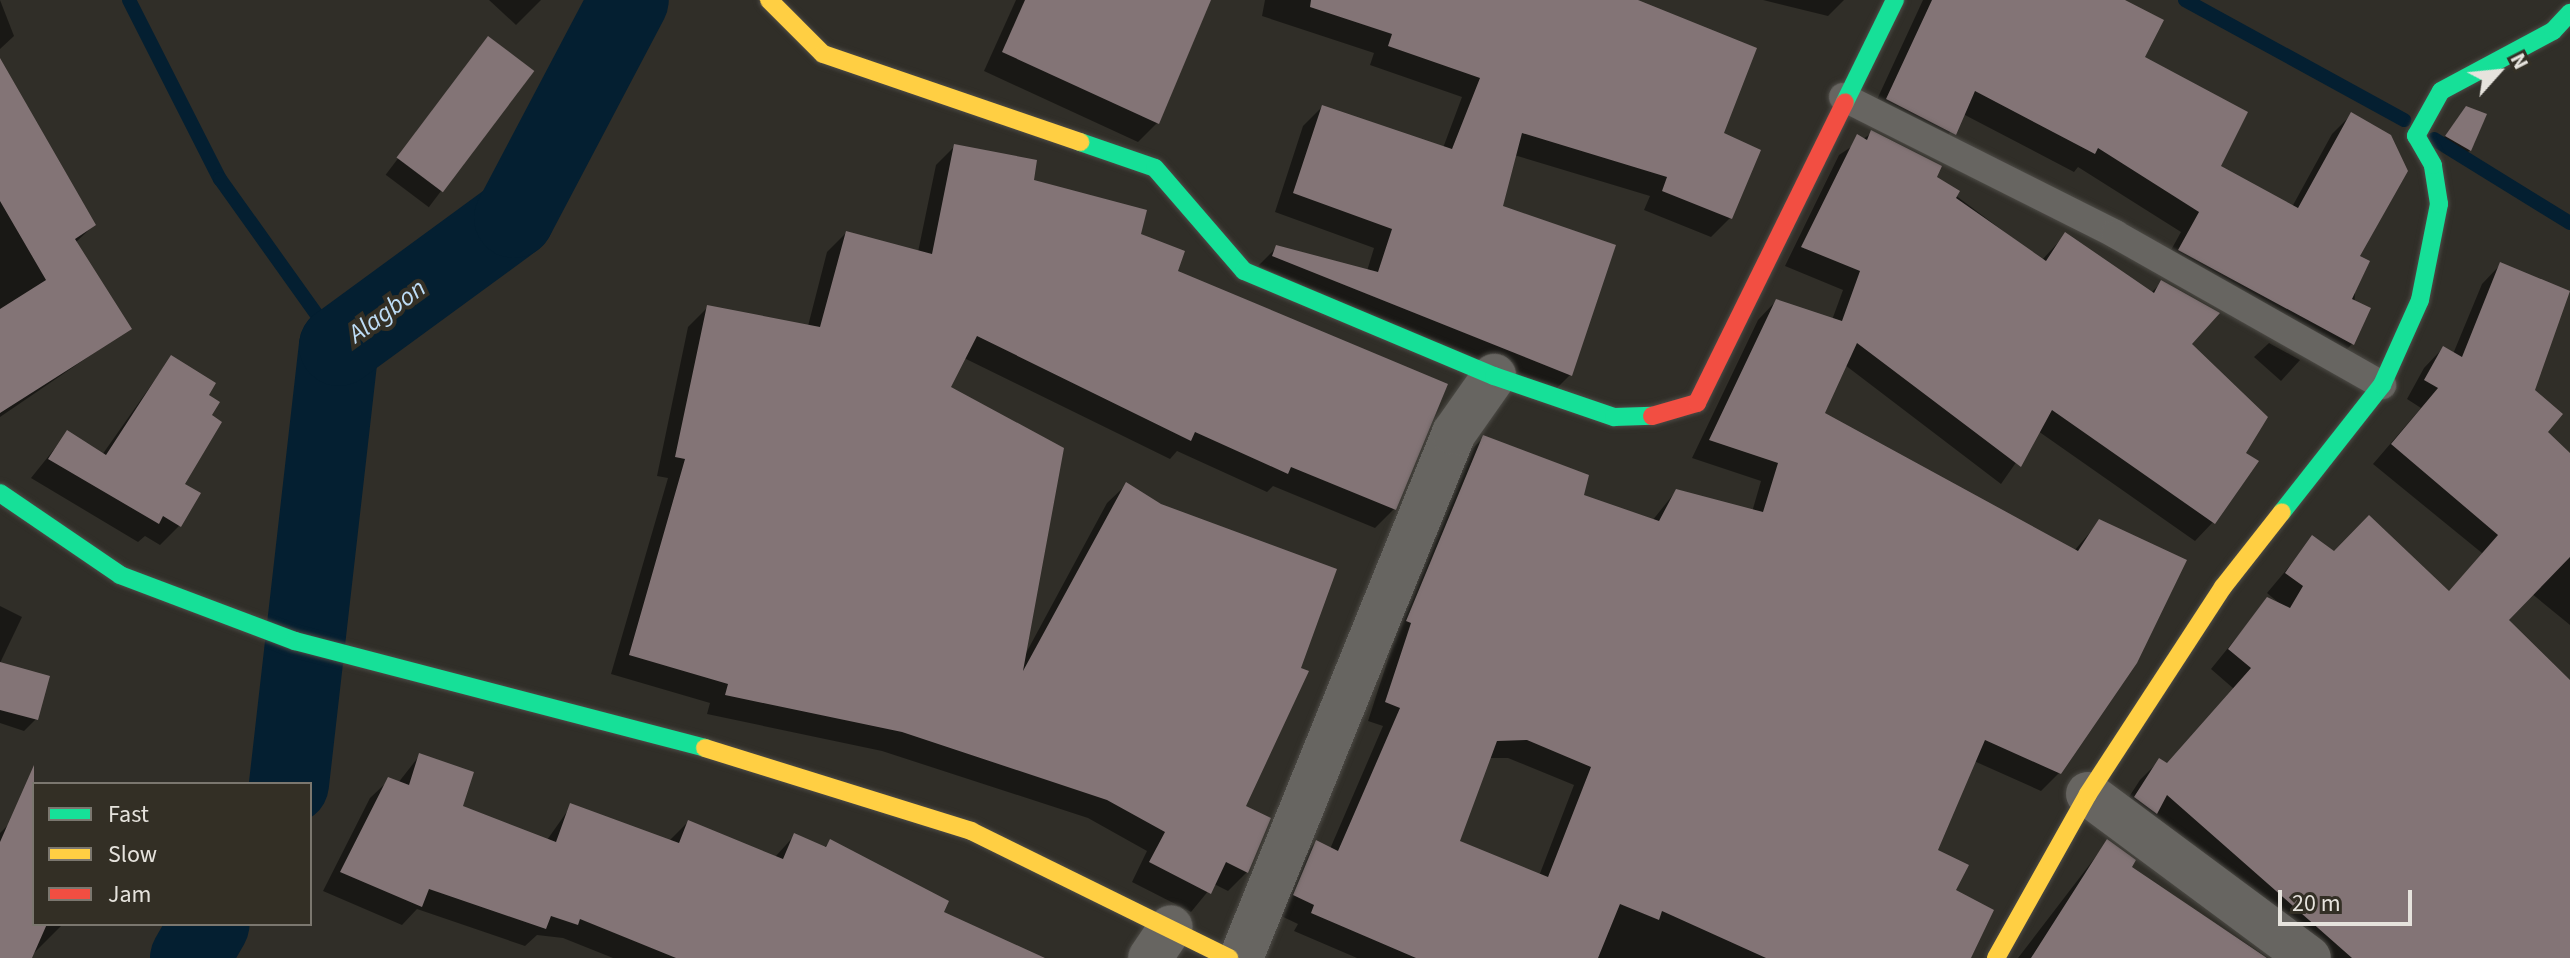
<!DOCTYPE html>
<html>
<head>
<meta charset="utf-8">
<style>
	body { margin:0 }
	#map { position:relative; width:2570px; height:958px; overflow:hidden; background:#302e28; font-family:"Source Sans 3",sans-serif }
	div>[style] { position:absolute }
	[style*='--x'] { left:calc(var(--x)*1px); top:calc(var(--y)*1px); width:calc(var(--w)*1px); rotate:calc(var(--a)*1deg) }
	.shadow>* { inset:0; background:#0007; transform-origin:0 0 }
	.stream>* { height:14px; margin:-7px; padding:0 7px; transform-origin:7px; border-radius:7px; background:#041f31 }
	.river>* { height:80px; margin:-40px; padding:0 40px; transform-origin:40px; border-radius:40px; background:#041f31 }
	.building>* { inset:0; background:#837476; transform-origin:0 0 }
	.roads { filter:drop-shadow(0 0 2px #4d4b46) drop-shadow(0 0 2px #4d4b46) }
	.lane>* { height:28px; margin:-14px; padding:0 14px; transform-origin:14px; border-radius:14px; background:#676561 }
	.street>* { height:44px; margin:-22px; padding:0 22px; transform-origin:22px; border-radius:22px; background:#676561 }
	.fast>* { height:18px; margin:-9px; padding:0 9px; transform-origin:9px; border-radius:9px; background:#16e098 }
	.slow>* { height:18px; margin:-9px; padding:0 9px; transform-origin:9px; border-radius:9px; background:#ffcf43 }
	.jam>* { height:18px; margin:-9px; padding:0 9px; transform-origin:9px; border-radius:9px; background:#f24e42 }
	span { translate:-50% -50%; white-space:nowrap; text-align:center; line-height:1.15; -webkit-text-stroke:8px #332f25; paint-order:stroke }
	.water-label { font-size:26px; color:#bddcf6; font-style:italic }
	.legend { position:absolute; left:32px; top:782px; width:280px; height:144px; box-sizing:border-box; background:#332f25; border:2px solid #7b776f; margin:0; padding:10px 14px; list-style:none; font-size:24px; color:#e6e3dd }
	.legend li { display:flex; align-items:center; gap:16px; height:40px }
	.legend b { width:40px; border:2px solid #7b776f }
	.north { position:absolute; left:2458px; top:32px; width:80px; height:80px; -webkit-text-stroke:6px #332f25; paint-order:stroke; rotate:63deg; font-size:22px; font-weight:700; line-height:32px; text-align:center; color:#e6e3dd }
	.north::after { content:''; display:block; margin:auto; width:28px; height:36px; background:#e6e3dd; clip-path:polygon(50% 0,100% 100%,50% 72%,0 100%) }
	.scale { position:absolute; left:2278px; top:890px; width:134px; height:36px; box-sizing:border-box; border:4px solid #e6e3dd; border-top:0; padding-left:10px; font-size:24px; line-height:28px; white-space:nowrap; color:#e6e3dd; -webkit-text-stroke:6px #332f25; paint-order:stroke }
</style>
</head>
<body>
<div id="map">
	<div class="shadow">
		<div style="clip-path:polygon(0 0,14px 36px,0 49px)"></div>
		<div style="clip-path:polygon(489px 0,541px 0,516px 25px)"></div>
		<div style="clip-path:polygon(1016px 0,1186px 0,1157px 123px,1138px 142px,984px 71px)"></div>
		<div style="clip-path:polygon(1265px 0,1633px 0,1722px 134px,1730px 218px,1711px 237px,1644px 210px,1650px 196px,1514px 155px,1501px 208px,1570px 375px,1551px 394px,1258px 266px,1277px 247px,1367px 271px,1374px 248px,1275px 212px,1303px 126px,1322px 107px,1443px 148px,1462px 97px,1370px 65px,1374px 53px,1262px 16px)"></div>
		<div style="clip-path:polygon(1763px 0,1844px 0,1828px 16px)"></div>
		<div style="clip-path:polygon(1923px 0,2121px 0,2142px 58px,2218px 167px,2292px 207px,2332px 134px,2351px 115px,2357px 257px,2352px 344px,2333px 363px,2160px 270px,2181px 232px,2078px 167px,2074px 172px,1963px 114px,1935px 153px,1868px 119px)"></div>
		<div style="left:488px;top:39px;width:54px;height:170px;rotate:37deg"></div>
		<div style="clip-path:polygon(0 61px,94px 225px,75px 243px,129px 329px,0 417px)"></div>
		<div style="clip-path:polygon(2467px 108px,2470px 150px,2462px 158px,2439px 144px)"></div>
		<div style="clip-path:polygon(evenodd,1872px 133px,2042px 260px,2066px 234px,2150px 294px,2162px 282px,2244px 453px,2213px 522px,2195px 541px,2038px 431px,2001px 484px,1845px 365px,1823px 414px,2074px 551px,2099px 522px,2059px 773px,2041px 791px,1974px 761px,1935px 850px,1971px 958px,1357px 958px,1294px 931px,1298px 924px,1277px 914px,1298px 861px,1316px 842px,1330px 849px,1383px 726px,1368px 721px,1394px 641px,1389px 639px,1465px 456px,1484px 437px,1582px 496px,1652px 521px,1676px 491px,1752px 512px,1761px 481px,1692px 458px,1758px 320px,1776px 301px,1832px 320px,1843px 290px,1785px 266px,1839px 155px,1872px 133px,1488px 758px,1508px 758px,1574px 785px,1539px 876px,1457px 843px,1488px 758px)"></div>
		<div style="clip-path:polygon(955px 146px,1138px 235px,1394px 509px,1375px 528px,1273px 486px,1267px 492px,1177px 451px,1170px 459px,964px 358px,948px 388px,1025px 655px,1107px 503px,1126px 485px,1244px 807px,1247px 872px,1228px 891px,1214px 884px,1191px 912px,1132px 882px,1147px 851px,1088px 818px,882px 751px,707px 714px,710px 703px,611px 674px,668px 478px,657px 476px,688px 327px,707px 308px,808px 326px,827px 252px,846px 233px,918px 252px,936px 165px)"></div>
		<div style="clip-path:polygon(2501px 264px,2545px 432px,2570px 456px,2570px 625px,2373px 464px,2421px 408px,2407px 399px,2424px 368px,2443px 348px,2453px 354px,2482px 284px)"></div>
		<div style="clip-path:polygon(2269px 343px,2300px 360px,2281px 381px,2254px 357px)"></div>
		<div style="clip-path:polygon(171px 357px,207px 396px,209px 416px,183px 484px,179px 526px,160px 545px,145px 536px,138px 542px,31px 478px,68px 432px,102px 455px)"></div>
		<div style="clip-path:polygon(2313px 538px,2334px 554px,2448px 593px,2570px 683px,2570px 958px,2312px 958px,2116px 817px,2140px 780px,2159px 761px,2166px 765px,2234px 689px,2211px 669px,2267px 600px,2285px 608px,2267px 593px)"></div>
		<div style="clip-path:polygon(0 606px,22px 617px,0 663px)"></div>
		<div style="clip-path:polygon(0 664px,37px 718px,24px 731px,0 723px)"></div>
		<div style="clip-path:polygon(420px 755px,460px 807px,547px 840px,571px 806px,669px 841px,688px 822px,775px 857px,795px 835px,824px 848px,830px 841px,942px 913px,1040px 958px,613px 958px,563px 938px,537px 935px,525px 946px,417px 909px,402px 925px,323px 891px,370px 798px,389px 780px,398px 783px)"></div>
		<div style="clip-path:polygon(10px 823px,34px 834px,34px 924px,63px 924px,29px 958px,0 958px,0 833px)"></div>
		<div style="clip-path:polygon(2107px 842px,2130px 868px,2268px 958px,2018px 958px)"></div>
	</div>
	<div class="stream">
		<div style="--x:129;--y:0;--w:201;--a:63.1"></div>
		<div style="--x:220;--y:179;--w:205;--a:54.5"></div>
		<div style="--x:2185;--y:0;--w:250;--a:28.7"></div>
		<div style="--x:2434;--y:139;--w:160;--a:31.7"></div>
	</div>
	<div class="river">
		<div style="--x:289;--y:784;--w:441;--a:-83.5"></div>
		<div style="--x:339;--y:346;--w:217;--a:-36.2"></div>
		<div style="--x:514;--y:218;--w:246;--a:-62.2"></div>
		<div style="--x:190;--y:958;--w:39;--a:-60"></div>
	</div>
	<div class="building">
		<div style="clip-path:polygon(1025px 0,1211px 0,1159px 124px,1002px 52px)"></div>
		<div style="clip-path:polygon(1311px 0,1638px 0,1757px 48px,1724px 133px,1761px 150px,1732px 219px,1662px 191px,1667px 177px,1522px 133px,1503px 206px,1616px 245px,1572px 376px,1272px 256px,1276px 245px,1378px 272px,1392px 229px,1293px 193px,1322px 105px,1452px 149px,1480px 78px,1388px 46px,1392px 34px,1310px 7px)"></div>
		<div style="clip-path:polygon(1932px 0,2125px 0,2164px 20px,2145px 57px,2248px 112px,2221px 166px,2298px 208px,2351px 112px,2391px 135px,2408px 171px,2360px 256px,2370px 261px,2352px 299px,2371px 308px,2354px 345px,2178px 250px,2199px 212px,2098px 148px,2095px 154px,1975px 91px,1956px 135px,1886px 99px)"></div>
		<div style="left:488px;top:36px;width:58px;height:152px;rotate:37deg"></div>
		<div style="clip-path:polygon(0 58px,96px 225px,75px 239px,132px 329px,0 413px,0 309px,46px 280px,0 201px)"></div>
		<div style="clip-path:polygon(2466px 106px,2487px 114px,2471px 151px,2445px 136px)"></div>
		<div style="clip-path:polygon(evenodd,1871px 130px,1942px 166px,1937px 177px,1960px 191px,1956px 198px,2046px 261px,2065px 232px,2154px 293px,2161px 280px,2220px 313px,2192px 344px,2268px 417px,2246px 453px,2259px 461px,2215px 524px,2052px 410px,2021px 467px,1857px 343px,1825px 413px,2078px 551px,2099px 519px,2187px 560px,2137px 663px,2061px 774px,1985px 740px,1938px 850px,1969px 865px,1956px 890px,1994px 910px,1971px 958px,1766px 958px,1662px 911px,1659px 920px,1620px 904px,1598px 958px,1416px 958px,1311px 913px,1314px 905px,1293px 895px,1316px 840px,1338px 851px,1400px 708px,1385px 702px,1411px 623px,1406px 621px,1483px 435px,1589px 475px,1584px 495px,1659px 521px,1676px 489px,1763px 512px,1778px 463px,1709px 440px,1776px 299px,1842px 321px,1860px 271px,1801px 247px,1857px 134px,1867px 140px,1871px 130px,1527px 740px,1591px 767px,1548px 877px,1460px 841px,1497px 741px,1527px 740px)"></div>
		<div style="clip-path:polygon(954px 144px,1037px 160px,1034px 180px,1147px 210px,1141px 234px,1185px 251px,1178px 271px,1448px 384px,1396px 510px,1291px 467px,1288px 474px,1195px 432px,1191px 441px,977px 336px,951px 387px,1064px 448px,1023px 671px,1126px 482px,1161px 504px,1337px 569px,1301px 668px,1309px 671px,1246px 806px,1271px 818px,1248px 873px,1226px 862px,1211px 894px,1149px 862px,1165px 832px,1107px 800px,902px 732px,725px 695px,728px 684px,629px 655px,685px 459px,675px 457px,707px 305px,820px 327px,846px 231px,932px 254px)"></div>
		<div style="clip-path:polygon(2500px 262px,2570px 291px,2535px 390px,2563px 414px,2548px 432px,2570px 453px,2570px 557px,2509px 620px,2570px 680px,2570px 958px,2352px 958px,2167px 795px,2157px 814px,2134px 797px,2159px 758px,2167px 763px,2251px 668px,2228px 649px,2267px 597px,2290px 608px,2303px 586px,2285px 573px,2312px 535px,2334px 551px,2369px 515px,2449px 591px,2498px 535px,2391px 444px,2438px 388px,2424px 380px,2443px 346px,2462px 357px)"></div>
		<div style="clip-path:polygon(171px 355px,216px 383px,209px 395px,220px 402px,212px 415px,222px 422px,185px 484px,201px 493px,181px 527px,163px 516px,159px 524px,48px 459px,67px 430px,106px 455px)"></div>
		<div style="clip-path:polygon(0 662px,50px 676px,38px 720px,0 710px)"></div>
		<div style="clip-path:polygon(419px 753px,474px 772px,463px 806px,556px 842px,570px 803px,679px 843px,688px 820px,783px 859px,794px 833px,826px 847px,830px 839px,949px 901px,944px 912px,1045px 958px,676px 958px,580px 919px,578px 925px,551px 916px,546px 929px,429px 889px,422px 907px,340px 872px,388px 777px,409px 785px)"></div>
		<div style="clip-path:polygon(34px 765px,34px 924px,47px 924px,32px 958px,0 958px,0 842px)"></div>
		<div style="clip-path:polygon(2107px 839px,2136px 860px,2132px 867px,2267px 958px,2031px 958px)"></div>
	</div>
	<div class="roads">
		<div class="lane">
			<div style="--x:1843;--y:97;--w:305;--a:26.7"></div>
			<div style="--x:2115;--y:234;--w:307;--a:29.5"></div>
		</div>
		<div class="street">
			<div style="--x:2088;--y:794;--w:275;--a:36.6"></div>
			<div style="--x:1150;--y:958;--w:37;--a:-56"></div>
			<div style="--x:1241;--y:958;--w:567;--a:-67.92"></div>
			<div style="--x:1454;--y:433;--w:70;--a:-54.9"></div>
		</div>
		<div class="fast">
			<div style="--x:1845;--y:102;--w:114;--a:-63.9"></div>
			<div style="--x:1080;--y:142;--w:79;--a:19.1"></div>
			<div style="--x:1155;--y:168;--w:136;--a:49.2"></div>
			<div style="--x:1244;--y:271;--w:271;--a:22.8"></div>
			<div style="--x:1494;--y:376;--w:127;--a:18.9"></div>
			<div style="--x:1614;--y:417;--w:38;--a:-2"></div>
			<div style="--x:0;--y:493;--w:145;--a:34.3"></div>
			<div style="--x:120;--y:575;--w:187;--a:20.7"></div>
			<div style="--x:295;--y:641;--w:424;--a:14.6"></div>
			<div style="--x:2282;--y:512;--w:162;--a:-51.8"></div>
			<div style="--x:2382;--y:385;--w:93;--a:-65.9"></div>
			<div style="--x:2420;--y:300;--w:98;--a:-78.8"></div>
			<div style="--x:2439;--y:204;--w:39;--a:-99"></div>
			<div style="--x:2433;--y:165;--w:34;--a:-120"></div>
			<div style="--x:2416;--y:136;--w:51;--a:-60.9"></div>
			<div style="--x:2441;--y:91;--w:127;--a:-28.2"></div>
			<div style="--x:2553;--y:31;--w:25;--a:-47"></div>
		</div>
		<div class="slow">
			<div style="--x:769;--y:0;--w:76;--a:45"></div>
			<div style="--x:823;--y:54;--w:272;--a:18.9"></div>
			<div style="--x:705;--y:748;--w:279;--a:17.3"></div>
			<div style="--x:971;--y:831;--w:288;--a:26.2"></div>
			<div style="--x:1996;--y:958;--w:188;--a:-60.7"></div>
			<div style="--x:2088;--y:794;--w:247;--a:-56.9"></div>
			<div style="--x:2223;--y:587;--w:95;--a:-51.8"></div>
		</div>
		<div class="jam">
			<div style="--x:1652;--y:416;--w:47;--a:-16.1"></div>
			<div style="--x:1697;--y:403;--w:335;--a:-63.8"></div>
		</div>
	</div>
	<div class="water-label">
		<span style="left:387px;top:311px;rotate:-36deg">Alagbon</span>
	</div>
	<ul class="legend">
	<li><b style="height:10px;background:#16e098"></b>Fast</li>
	<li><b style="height:10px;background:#ffcf43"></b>Slow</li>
	<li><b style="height:10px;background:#f24e42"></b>Jam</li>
	</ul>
	<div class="north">N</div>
	<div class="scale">20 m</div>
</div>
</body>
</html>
